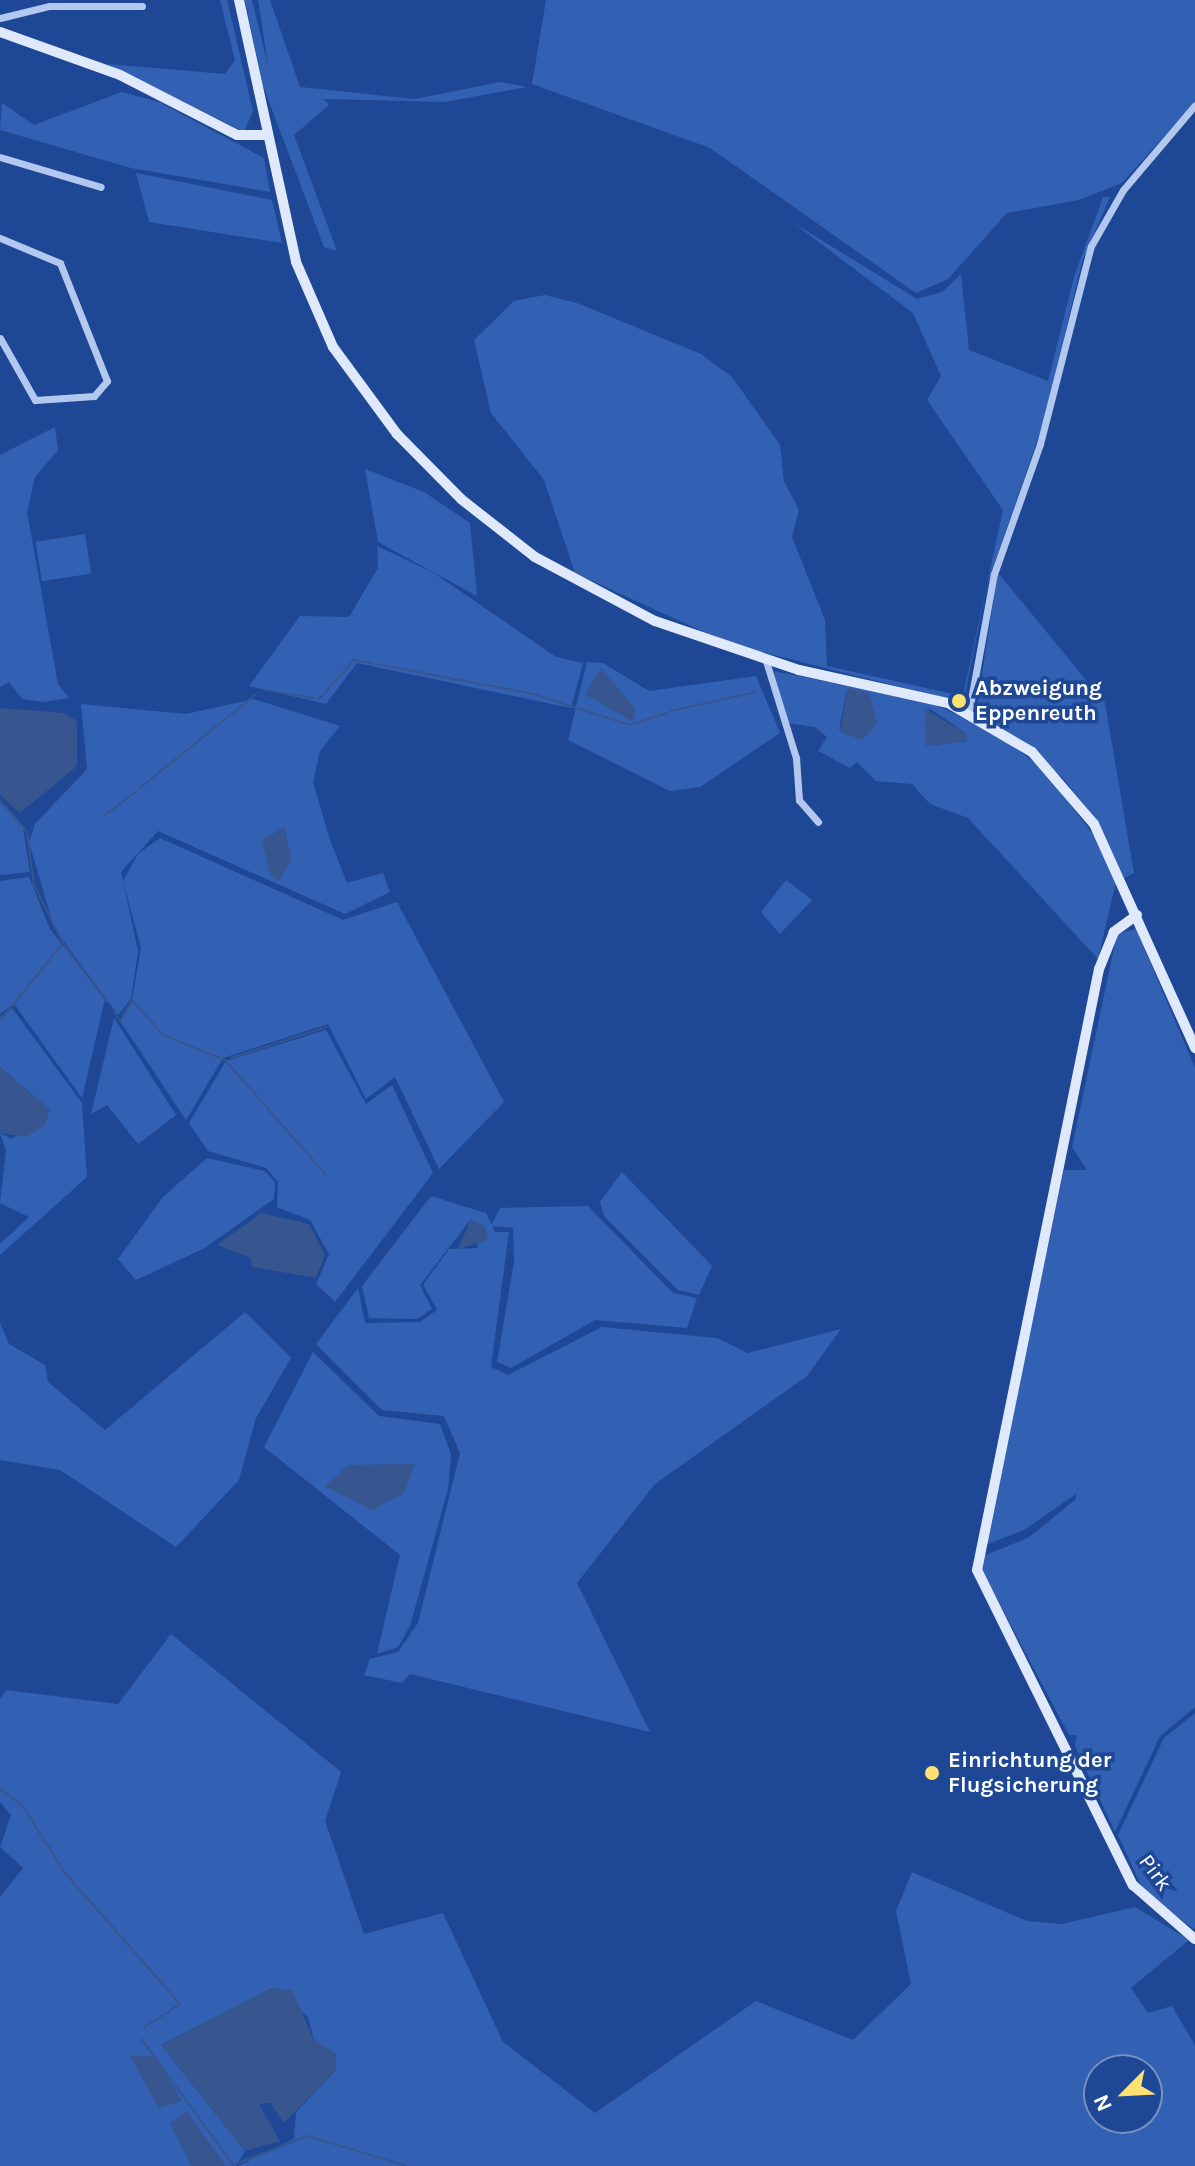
<!DOCTYPE html>
<html>
<head>
<meta charset="utf-8">
<style>
	body { margin:0 }
	#map { position:relative; width:1195px; height:2166px; overflow:hidden; background:#1e4896; font-family:Karla,sans-serif }
	div>[style] { position:absolute }
	[style*='--x'] { left:calc(var(--x)*1px); top:calc(var(--y)*1px); width:calc(var(--w)*1px); rotate:calc(var(--a)*1deg) }
	.green>* { inset:0; background:#3260b3; transform-origin:0 0 }
	.water>* { inset:0; background:#37558e }
	.stream>* { height:2px; margin:-1px; padding:0 1px; transform-origin:1px; border-radius:1px; background:#37558e }
	.street>* { height:7px; margin:-3.5px; padding:0 3.5px; transform-origin:3.5px; border-radius:3.5px; background:#b2c8ef }
	.secondary>* { height:10px; margin:-5px; padding:0 5px; transform-origin:5px; border-radius:5px; background:#dfe9fb }
	.dots>* { width:22px; height:22px; translate:-50% -50%; box-sizing:border-box; border:4px solid #1e4896; border-radius:50% }
	span { translate:-50% -50%; white-space:nowrap; text-align:center; line-height:1.15; -webkit-text-stroke:7px #1e4896; paint-order:stroke }
	.poi-label { font-size:22px; color:#fff; font-weight:700 }
	.left { translate:0 -50%; text-align:left }
	.street-label { font-size:22px; color:#fff }
	.north { position:absolute; left:1083px; top:2054px; width:80px; height:80px; box-sizing:border-box; background:#1e4896; border:2px solid #7891c0; border-radius:50%; rotate:246deg; font-size:22px; font-weight:700; line-height:32px; text-align:center; color:#fff }
	.north::after { content:''; display:block; margin:auto; width:28px; height:36px; background:#fde171; clip-path:polygon(50% 0,100% 100%,50% 72%,0 100%) }
</style>
</head>
<body>
<div id="map">
	<div class="green">
		<div style="clip-path:polygon(220px 0,227px 0,253px 111px,244px 132px,107px 64px,225px 74px,235px 60px)"></div>
		<div style="clip-path:polygon(245px 0,252px 0,268px 65px,258px 0,270px 0,300px 87px,415px 99px,500px 82px,527px 87px,445px 102px,324px 99px,329px 105px,294px 135px,337px 251px,324px 247px,263px 86px)"></div>
		<div style="clip-path:polygon(546px 0,1195px 0,1195px 102px,1122px 183px,1079px 200px,1007px 213px,948px 279px,916px 293px,710px 148px,532px 84px)"></div>
		<div style="clip-path:polygon(122px 92px,159px 102px,264px 158px,270px 192px,131px 168px,0 130px,2px 103px,34px 125px)"></div>
		<div style="clip-path:polygon(136px 173px,272px 200px,282px 243px,149px 222px)"></div>
		<div style="clip-path:polygon(1103px 197px,1110px 197px,1082px 262px,1043px 424px,987px 585px,964px 699px,952px 700px,730px 644px,575px 573px,544px 480px,491px 413px,474px 340px,514px 301px,545px 295px,577px 303px,701px 354px,732px 377px,780px 445px,784px 481px,799px 510px,792px 537px,825px 620px,827px 666px,963px 696px,1003px 510px,927px 400px,941px 376px,913px 313px,792px 222px,917px 299px,942px 292px,961px 274px,969px 350px,1048px 381px,1074px 277px)"></div>
		<div style="clip-path:polygon(55px 427px,58px 450px,35px 477px,27px 512px,58px 684px,69px 698px,43px 702px,22px 699px,9px 682px,0 687px,0 455px)"></div>
		<div style="clip-path:polygon(365px 469px,424px 492px,470px 523px,477px 596px,378px 542px)"></div>
		<div style="left:85px;top:534px;width:40px;height:50px;rotate:81deg"></div>
		<div style="clip-path:polygon(377px 546px,434px 573px,556px 657px,583px 663px,571px 708px,357px 663px,326px 704px,249px 686px,300px 616px,349px 617px,378px 568px)"></div>
		<div style="clip-path:polygon(998px 573px,1105px 703px,1134px 873px,1124px 878px,1095px 818px,1063px 778px,976px 712px)"></div>
		<div style="clip-path:polygon(587px 662px,603px 663px,649px 691px,756px 676px,780px 733px,700px 787px,670px 791px,568px 740px)"></div>
		<div style="clip-path:polygon(evenodd,774px 671px,931px 703px,990px 729px,1041px 767px,1099px 842px,1116px 882px,1098px 959px,968px 818px,930px 804px,912px 784px,876px 781px,857px 762px,850px 768px,818px 751px,827px 737px,815px 727px,787px 723px,774px 671px,847px 690px,868px 697px,870px 710px,839px 730px,847px 690px,774px 671px,929px 708px,967px 734px,967px 741px,926px 746px,929px 708px)"></div>
		<div style="clip-path:polygon(254px 699px,340px 726px,320px 751px,313px 782px,330px 840px,347px 883px,383px 873px,390px 892px,345px 914px,158px 831px,121px 872px,138px 951px,131px 999px,118px 1015px,54px 928px,29px 842px,35px 824px,87px 769px,81px 704px,186px 714px)"></div>
		<div style="clip-path:polygon(0 802px,23px 828px,30px 872px,0 875px)"></div>
		<div style="clip-path:polygon(160px 838px,343px 920px,397px 902px,504px 1102px,439px 1169px,395px 1077px,366px 1099px,328px 1024px,223px 1058px,186px 1120px,120px 1021px,132px 1000px,141px 948px,123px 881px,138px 854px)"></div>
		<div style="clip-path:polygon(29px 877px,50px 929px,105px 999px,82px 1098px,14px 1004px,0 1014px,0 881px)"></div>
		<div style="clip-path:polygon(786px 880px,812px 900px,780px 934px,761px 912px)"></div>
		<div style="clip-path:polygon(1136px 929px,1195px 1068px,1195px 1707px,1160px 1736px,1115px 1832px,1075px 1746px,1077px 1735px,1069px 1735px,982px 1571px,983px 1556px,1028px 1538px,1076px 1499px,1076px 1494px,1024px 1530px,985px 1545px,1064px 1170px,1087px 1170px,1072px 1147px,1117px 934px)"></div>
		<div style="clip-path:polygon(12px 1008px,82px 1103px,87px 1177px,0 1255px,0 1244px,29px 1217px,0 1203px,6px 1151px,0 1133px,12px 1139px,50px 1110px,0 1067px,0 1017px)"></div>
		<div style="clip-path:polygon(114px 1018px,176px 1115px,138px 1144px,107px 1105px,91px 1114px)"></div>
		<div style="clip-path:polygon(326px 1030px,366px 1104px,392px 1085px,433px 1173px,335px 1302px,316px 1284px,329px 1254px,310px 1220px,277px 1207px,278px 1182px,266px 1168px,208px 1151px,189px 1123px,226px 1061px)"></div>
		<div style="clip-path:polygon(207px 1158px,265px 1171px,275px 1182px,274px 1199px,203px 1249px,136px 1280px,118px 1259px,163px 1197px)"></div>
		<div style="clip-path:polygon(622px 1172px,712px 1266px,699px 1295px,678px 1290px,604px 1216px,600px 1202px)"></div>
		<div style="clip-path:polygon(431px 1196px,486px 1213px,495px 1232px,509px 1232px,491px 1367px,508px 1375px,602px 1327px,717px 1338px,748px 1353px,841px 1329px,807px 1376px,655px 1484px,577px 1583px,650px 1732px,410px 1674px,402px 1683px,364px 1675px,370px 1659px,398px 1652px,418px 1623px,460px 1453px,444px 1416px,382px 1410px,316px 1344px,358px 1288px,365px 1323px,420px 1322px,437px 1310px,423px 1285px,449px 1249px,478px 1248px,471px 1219px,420px 1285px,432px 1309px,417px 1319px,369px 1318px,362px 1286px)"></div>
		<div style="clip-path:polygon(588px 1206px,673px 1293px,697px 1298px,687px 1328px,595px 1320px,511px 1368px,497px 1362px,514px 1262px,513px 1228px,491px 1226px,500px 1208px)"></div>
		<div style="clip-path:polygon(245px 1312px,291px 1358px,256px 1418px,239px 1480px,176px 1547px,60px 1470px,0 1460px,0 1323px,9px 1344px,45px 1365px,48px 1382px,105px 1430px)"></div>
		<div style="clip-path:polygon(313px 1352px,379px 1416px,440px 1424px,451px 1454px,448px 1489px,410px 1626px,398px 1647px,377px 1654px,400px 1555px,264px 1447px)"></div>
		<div style="clip-path:polygon(evenodd,171px 1634px,341px 1772px,325px 1821px,364px 1934px,443px 1913px,503px 2042px,595px 2113px,756px 2001px,853px 2040px,911px 1984px,896px 1911px,912px 1872px,1027px 1921px,1062px 1924px,1135px 1907px,1189px 1940px,1131px 1988px,1148px 2013px,1172px 2006px,1195px 2045px,1195px 2166px,238px 2166px,294px 2139px,296px 2112px,336px 2070px,336px 2054px,314px 2040px,308px 2017px,272px 1988px,161px 2045px,245px 2151px,236px 2166px,225px 2166px,170px 2123px,192px 2166px,0 2166px,0 1897px,23px 1868px,0 1847px,11px 1815px,0 1802px,0 1699px,6px 1690px,118px 1704px,171px 1634px,1099px 2070px,1147px 2070px,1147px 2118px,1099px 2118px,1099px 2070px)"></div>
		<div style="clip-path:polygon(1195px 1713px,1195px 1930px,1144px 1892px,1118px 1835px,1164px 1738px)"></div>
	</div>
	<div class="water">
		<div style="clip-path:polygon(601px 668px,636px 710px,633px 722px,585px 694px)"></div>
		<div style="clip-path:polygon(848px 688px,869px 693px,877px 723px,862px 740px,840px 732px)"></div>
		<div style="clip-path:polygon(0 708px,64px 713px,77px 721px,77px 766px,20px 813px,0 795px)"></div>
		<div style="clip-path:polygon(925px 709px,967px 734px,967px 741px,926px 746px)"></div>
		<div style="clip-path:polygon(285px 827px,291px 860px,279px 881px,270px 875px,262px 840px)"></div>
		<div style="clip-path:polygon(0 1067px,50px 1110px,45px 1125px,26px 1137px,0 1133px)"></div>
		<div style="clip-path:polygon(261px 1213px,309px 1224px,325px 1255px,316px 1278px,253px 1267px,250px 1258px,217px 1245px)"></div>
		<div style="clip-path:polygon(471px 1219px,485px 1226px,488px 1240px,458px 1249px)"></div>
		<div style="clip-path:polygon(415px 1464px,404px 1493px,372px 1510px,325px 1486px,349px 1465px)"></div>
		<div style="clip-path:polygon(272px 1988px,292px 1990px,314px 2040px,336px 2054px,336px 2070px,284px 2123px,270px 2103px,259px 2104px,280px 2141px,245px 2151px,161px 2045px)"></div>
		<div style="clip-path:polygon(130px 2056px,154px 2056px,182px 2101px,159px 2108px)"></div>
		<div style="clip-path:polygon(187px 2111px,225px 2165px,225px 2166px,192px 2166px,170px 2123px)"></div>
	</div>
	<div class="stream">
		<div style="--x:376;--y:664;--w:160;--a:10.8"></div>
		<div style="--x:533;--y:694;--w:102;--a:17.7"></div>
		<div style="--x:630;--y:725;--w:39;--a:-18"></div>
		<div style="--x:265;--y:690;--w:48;--a:9.7"></div>
		<div style="--x:319;--y:699;--w:52;--a:-48.1"></div>
		<div style="--x:354;--y:660;--w:17;--a:10"></div>
		<div style="--x:671;--y:711;--w:87;--a:-12.6"></div>
		<div style="--x:140;--y:788;--w:149;--a:-39"></div>
		<div style="--x:0;--y:800;--w:42;--a:49.8"></div>
		<div style="--x:27;--y:832;--w:53;--a:82.5"></div>
		<div style="--x:34;--y:885;--w:65;--a:63.4"></div>
		<div style="--x:63;--y:943;--w:100;--a:128.9"></div>
		<div style="--x:105;--y:815;--w:38;--a:-37"></div>
		<div style="--x:64;--y:945;--w:71;--a:53"></div>
		<div style="--x:114;--y:1012;--w:11;--a:56"></div>
		<div style="--x:120;--y:1021;--w:24;--a:-60"></div>
		<div style="--x:132;--y:1000;--w:47;--a:48.5"></div>
		<div style="--x:163;--y:1035;--w:67;--a:22"></div>
		<div style="--x:225;--y:1060;--w:153;--a:48.7"></div>
		<div style="--x:231;--y:1058;--w:100;--a:-18.1"></div>
		<div style="--x:0;--y:1789;--w:27;--a:36"></div>
		<div style="--x:22;--y:1805;--w:80;--a:57.7"></div>
		<div style="--x:65;--y:1873;--w:174;--a:48.7"></div>
		<div style="--x:180;--y:2004;--w:44;--a:147"></div>
		<div style="--x:141;--y:2038;--w:157;--a:54.1"></div>
		<div style="--x:233;--y:2165;--w:80;--a:-21.1"></div>
		<div style="--x:308;--y:2136;--w:103;--a:16.9"></div>
	</div>
	<div class="street">
		<div style="--x:0;--y:18;--w:50;--a:-13.8"></div>
		<div style="--x:49;--y:6;--w:93;--a:0"></div>
		<div style="--x:0;--y:157;--w:105;--a:16.5"></div>
		<div style="--x:0;--y:238;--w:65;--a:22.6"></div>
		<div style="--x:60;--y:263;--w:127;--a:68.3"></div>
		<div style="--x:107;--y:381;--w:20;--a:131"></div>
		<div style="--x:94;--y:396;--w:59;--a:176.1"></div>
		<div style="--x:35;--y:400;--w:71;--a:-119.4"></div>
		<div style="--x:766;--y:661;--w:102;--a:72.8"></div>
		<div style="--x:796;--y:758;--w:42;--a:85.9"></div>
		<div style="--x:799;--y:800;--w:29;--a:49"></div>
		<div style="--x:969;--y:711;--w:139;--a:-79.7"></div>
		<div style="--x:994;--y:574;--w:138;--a:-70.5"></div>
		<div style="--x:1040;--y:444;--w:204;--a:-75.6"></div>
		<div style="--x:1091;--y:246;--w:64;--a:-60.3"></div>
		<div style="--x:1123;--y:190;--w:111;--a:-49.7"></div>
	</div>
	<div class="secondary">
		<div style="--x:239;--y:0;--w:268;--a:77.7"></div>
		<div style="--x:296;--y:262;--w:93;--a:66.5"></div>
		<div style="--x:333;--y:347;--w:108;--a:53.7"></div>
		<div style="--x:397;--y:434;--w:91;--a:45.4"></div>
		<div style="--x:461;--y:499;--w:94;--a:38.1"></div>
		<div style="--x:535;--y:557;--w:136;--a:28.1"></div>
		<div style="--x:655;--y:621;--w:152;--a:18.8"></div>
		<div style="--x:799;--y:670;--w:153;--a:12.5"></div>
		<div style="--x:948;--y:703;--w:97;--a:30.3"></div>
		<div style="--x:1032;--y:752;--w:95;--a:49.3"></div>
		<div style="--x:1094;--y:824;--w:246;--a:65.7"></div>
		<div style="--x:0;--y:32;--w:127;--a:19.7"></div>
		<div style="--x:120;--y:75;--w:131;--a:27.1"></div>
		<div style="--x:237;--y:135;--w:29;--a:0"></div>
		<div style="--x:1137;--y:915;--w:29;--a:144"></div>
		<div style="--x:1114;--y:932;--w:40;--a:112"></div>
		<div style="--x:1099;--y:969;--w:613;--a:101.47"></div>
		<div style="--x:977;--y:1570;--w:352;--a:63.7"></div>
		<div style="--x:1133;--y:1885;--w:82;--a:41.1"></div>
	</div>
	<div class="dots">
		<div style="left:959px;top:701px;background:#fde171"></div>
		<div style="left:932px;top:1773px;background:#fde171"></div>
	</div>
	<div class="poi-label">
		<span class="left" style="left:975px;top:701px">Abzweigung<br>Eppenreuth</span>
		<span class="left" style="left:948px;top:1773px">Einrichtung der<br>Flugsicherung</span>
	</div>
	<div class="street-label">
		<span style="left:1155px;top:1873px;rotate:54deg">Pirk</span>
	</div>
	<div class="north">N</div>
</div>
</body>
</html>
